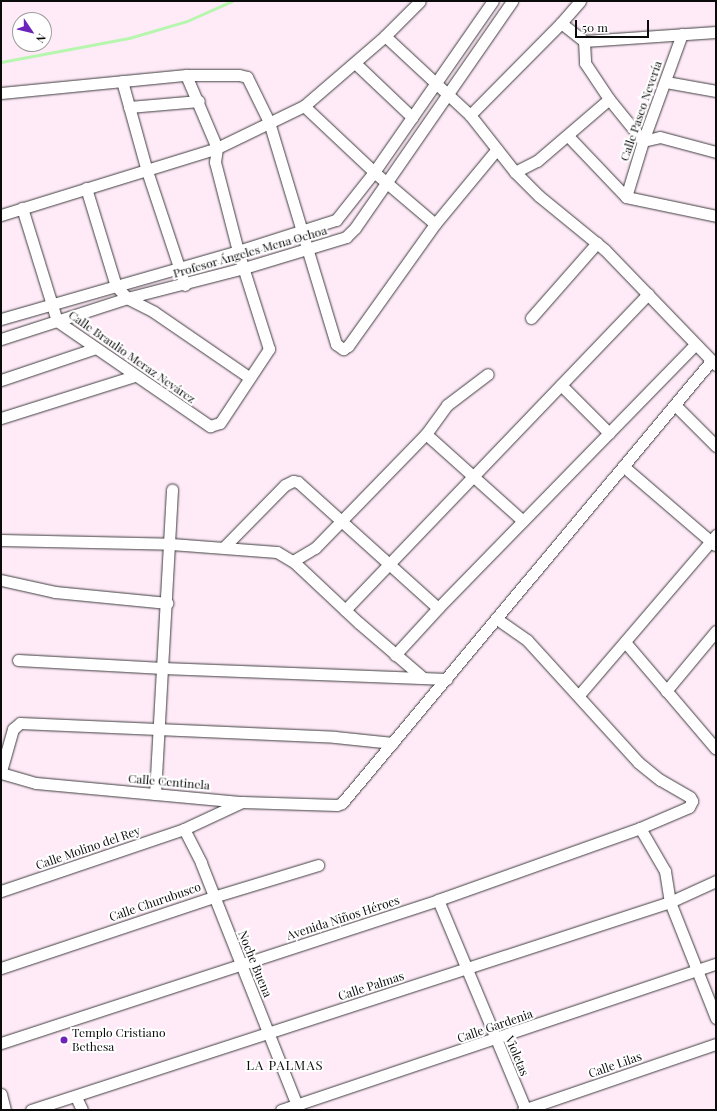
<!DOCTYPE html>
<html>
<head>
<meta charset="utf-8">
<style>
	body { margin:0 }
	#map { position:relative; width:717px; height:1111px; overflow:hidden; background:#ffeaf8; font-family:"Playfair Display",serif }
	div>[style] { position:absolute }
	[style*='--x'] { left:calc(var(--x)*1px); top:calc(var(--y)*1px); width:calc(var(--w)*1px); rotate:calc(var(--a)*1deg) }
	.stream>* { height:3px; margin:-1.5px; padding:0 1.5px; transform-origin:1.5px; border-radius:1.5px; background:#b6f6ae }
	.roads { filter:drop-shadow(0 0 1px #3e3e3e) drop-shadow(0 0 1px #3e3e3e) }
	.minor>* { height:11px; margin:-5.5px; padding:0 5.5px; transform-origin:5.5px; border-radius:5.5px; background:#fff }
	.dots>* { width:11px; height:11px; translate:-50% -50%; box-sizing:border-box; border:2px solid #fff; border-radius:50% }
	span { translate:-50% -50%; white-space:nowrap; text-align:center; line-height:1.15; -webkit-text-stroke:4px #fff; paint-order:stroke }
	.street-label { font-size:12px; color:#0b0b0b }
	.poi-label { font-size:12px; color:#0b0b0b }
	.left { translate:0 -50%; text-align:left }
	.neighbourhood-label { font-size:13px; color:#0b0b0b; letter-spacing:1px }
	.frame { position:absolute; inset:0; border:2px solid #0b0b0b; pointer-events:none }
	.north { position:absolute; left:12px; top:12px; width:40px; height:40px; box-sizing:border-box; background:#fff; border:1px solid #9d9d9d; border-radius:50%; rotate:125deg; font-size:11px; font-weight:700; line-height:16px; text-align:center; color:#0b0b0b }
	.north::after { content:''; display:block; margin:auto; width:14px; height:18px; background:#6b23bc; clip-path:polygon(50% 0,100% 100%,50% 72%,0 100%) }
	.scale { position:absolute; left:575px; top:20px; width:74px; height:18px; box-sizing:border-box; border:2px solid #0b0b0b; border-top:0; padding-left:5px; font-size:12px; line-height:14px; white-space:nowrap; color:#0b0b0b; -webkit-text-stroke:3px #fff; paint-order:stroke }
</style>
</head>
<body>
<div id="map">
	<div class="stream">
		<div style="--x:1;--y:62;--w:130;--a:-10.6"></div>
		<div style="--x:129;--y:38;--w:60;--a:-16.3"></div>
		<div style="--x:187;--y:21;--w:49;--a:-24"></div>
	</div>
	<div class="roads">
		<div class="minor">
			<div style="--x:561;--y:23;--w:29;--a:38"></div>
			<div style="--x:584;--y:41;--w:132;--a:-3.9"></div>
			<div style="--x:385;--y:36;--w:116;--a:42.9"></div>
			<div style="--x:470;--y:115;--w:73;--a:51.7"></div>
			<div style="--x:515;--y:172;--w:34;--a:45"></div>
			<div style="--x:539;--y:196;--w:85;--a:39.3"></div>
			<div style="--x:605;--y:250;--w:160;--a:46"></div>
			<div style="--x:584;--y:41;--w:22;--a:87"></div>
			<div style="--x:585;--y:63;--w:43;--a:56.3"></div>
			<div style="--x:609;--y:99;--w:54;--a:51"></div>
			<div style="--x:643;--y:141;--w:17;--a:-13"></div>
			<div style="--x:660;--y:137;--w:58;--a:15"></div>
			<div style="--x:355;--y:63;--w:79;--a:43.5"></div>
			<div style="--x:122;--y:81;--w:93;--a:74.5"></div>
			<div style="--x:147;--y:171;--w:120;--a:71.6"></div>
			<div style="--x:666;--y:82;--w:51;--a:10.2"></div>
			<div style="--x:1;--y:93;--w:186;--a:-5.6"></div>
			<div style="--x:186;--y:75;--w:53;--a:0"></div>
			<div style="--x:239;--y:75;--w:8;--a:14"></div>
			<div style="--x:247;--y:77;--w:50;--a:63.9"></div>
			<div style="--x:269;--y:122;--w:232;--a:73.2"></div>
			<div style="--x:336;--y:344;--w:9;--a:36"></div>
			<div style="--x:343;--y:349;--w:6;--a:-31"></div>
			<div style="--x:348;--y:346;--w:150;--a:-54.5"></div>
			<div style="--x:435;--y:224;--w:97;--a:-50.4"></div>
			<div style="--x:304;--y:106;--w:96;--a:43.3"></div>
			<div style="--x:374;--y:172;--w:80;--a:40.4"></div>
			<div style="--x:129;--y:107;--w:70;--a:-4.9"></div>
			<div style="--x:470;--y:115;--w:129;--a:-45.3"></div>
			<div style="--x:561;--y:23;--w:29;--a:-49"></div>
			<div style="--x:568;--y:136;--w:84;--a:46.4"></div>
			<div style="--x:515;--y:172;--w:25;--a:-27"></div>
			<div style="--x:537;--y:161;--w:95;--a:-40.7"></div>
			<div style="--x:86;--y:188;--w:102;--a:73"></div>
			<div style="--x:116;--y:286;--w:16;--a:47"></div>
			<div style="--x:127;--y:298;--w:30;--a:27"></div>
			<div style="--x:154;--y:312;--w:116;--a:34.5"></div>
			<div style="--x:626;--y:197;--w:59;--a:-73.1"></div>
			<div style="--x:643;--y:141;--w:114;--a:-70"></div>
			<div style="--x:626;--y:197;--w:92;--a:11.9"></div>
			<div style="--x:22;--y:208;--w:118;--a:72.8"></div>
			<div style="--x:57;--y:321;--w:186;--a:34.5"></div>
			<div style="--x:210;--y:426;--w:10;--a:-17"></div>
			<div style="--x:220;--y:423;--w:89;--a:-56.5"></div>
			<div style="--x:269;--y:349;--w:103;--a:-107.6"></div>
			<div style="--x:238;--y:251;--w:92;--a:-104.5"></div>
			<div style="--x:215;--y:162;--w:14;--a:-82"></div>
			<div style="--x:217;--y:148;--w:79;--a:-113"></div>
			<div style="--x:1;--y:215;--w:226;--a:-17.2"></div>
			<div style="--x:217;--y:148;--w:97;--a:-25.8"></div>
			<div style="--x:304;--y:106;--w:107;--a:-40.8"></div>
			<div style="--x:385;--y:36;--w:49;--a:-45"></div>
			<div style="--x:531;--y:318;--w:100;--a:-48.7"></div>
			<div style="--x:1;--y:319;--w:247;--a:-16"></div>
			<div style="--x:238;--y:251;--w:103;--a:-17.6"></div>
			<div style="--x:336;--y:220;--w:61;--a:-51.6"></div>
			<div style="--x:374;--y:172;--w:208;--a:-55.2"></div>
			<div style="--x:1;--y:339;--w:133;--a:-18"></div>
			<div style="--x:127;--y:298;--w:121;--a:-14.4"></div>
			<div style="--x:244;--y:268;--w:107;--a:-16.9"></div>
			<div style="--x:346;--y:237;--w:13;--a:-45"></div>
			<div style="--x:355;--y:228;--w:276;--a:-55.3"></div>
			<div style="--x:1;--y:380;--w:100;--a:-18.6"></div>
			<div style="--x:561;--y:385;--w:68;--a:45"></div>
			<div style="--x:675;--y:405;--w:58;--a:45"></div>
			<div style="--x:1;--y:418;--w:139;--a:-17.5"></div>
			<div style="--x:426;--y:434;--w:130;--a:41.9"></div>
			<div style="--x:623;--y:466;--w:121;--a:40.7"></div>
			<div style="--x:1;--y:540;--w:170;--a:1.3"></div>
			<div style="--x:171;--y:544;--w:106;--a:4.3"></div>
			<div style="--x:277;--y:552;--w:21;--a:31"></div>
			<div style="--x:295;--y:563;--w:88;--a:43.2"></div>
			<div style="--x:359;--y:623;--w:83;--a:40.6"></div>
			<div style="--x:224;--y:547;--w:87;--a:-45.5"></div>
			<div style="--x:285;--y:485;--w:9;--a:-27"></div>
			<div style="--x:293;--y:481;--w:5;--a:11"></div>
			<div style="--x:298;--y:482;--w:188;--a:42"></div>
			<div style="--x:293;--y:561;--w:26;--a:-31"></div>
			<div style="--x:315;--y:548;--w:159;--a:-45.8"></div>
			<div style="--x:426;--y:434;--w:36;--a:-54"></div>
			<div style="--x:447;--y:405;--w:51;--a:-37.1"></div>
			<div style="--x:1;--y:580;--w:55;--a:12.5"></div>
			<div style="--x:55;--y:592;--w:113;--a:5.6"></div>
			<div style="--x:345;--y:610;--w:438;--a:-46.2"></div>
			<div style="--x:625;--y:642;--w:140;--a:49.6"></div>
			<div style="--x:395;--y:655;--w:64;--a:-47.5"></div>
			<div style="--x:438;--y:608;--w:368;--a:-45.7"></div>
			<div style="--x:18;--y:660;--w:145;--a:3.2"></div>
			<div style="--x:163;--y:668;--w:284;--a:2.2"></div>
			<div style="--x:666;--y:691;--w:78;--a:-50.2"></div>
			<div style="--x:579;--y:695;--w:211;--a:-49.4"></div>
			<div style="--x:1;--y:771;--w:44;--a:-74.1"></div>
			<div style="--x:13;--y:729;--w:9;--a:-41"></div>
			<div style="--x:20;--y:723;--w:315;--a:2.5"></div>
			<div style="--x:335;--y:737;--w:58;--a:5.9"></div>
			<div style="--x:1;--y:773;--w:36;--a:16"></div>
			<div style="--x:36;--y:783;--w:207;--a:5.3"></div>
			<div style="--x:242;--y:802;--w:95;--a:1.8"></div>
			<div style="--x:337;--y:805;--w:5;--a:-22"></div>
			<div style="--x:342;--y:803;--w:576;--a:-50.14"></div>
			<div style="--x:155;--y:794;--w:305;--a:-86.8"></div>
			<div style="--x:640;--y:828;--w:50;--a:59.8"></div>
			<div style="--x:665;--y:871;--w:31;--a:81"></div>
			<div style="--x:670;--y:902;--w:125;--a:68.4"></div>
			<div style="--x:184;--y:829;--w:38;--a:63"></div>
			<div style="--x:201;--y:863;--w:266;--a:68.4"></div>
			<div style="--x:1;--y:891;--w:193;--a:-18.7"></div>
			<div style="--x:184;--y:829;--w:64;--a:-25"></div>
			<div style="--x:438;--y:900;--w:228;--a:67.3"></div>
			<div style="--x:1;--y:968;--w:224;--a:-18.5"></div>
			<div style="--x:213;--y:897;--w:110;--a:-16.9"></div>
			<div style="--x:1;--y:1043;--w:460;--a:-18.1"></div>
			<div style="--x:438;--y:900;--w:214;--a:-19.6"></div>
			<div style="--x:640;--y:828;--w:53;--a:-23.2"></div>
			<div style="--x:689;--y:807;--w:7;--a:-63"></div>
			<div style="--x:692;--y:801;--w:4;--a:-117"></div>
			<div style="--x:690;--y:797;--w:34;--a:-150"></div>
			<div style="--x:660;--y:780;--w:28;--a:-141"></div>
			<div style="--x:638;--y:762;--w:165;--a:-132.3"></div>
			<div style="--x:527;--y:640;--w:38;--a:-145"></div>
			<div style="--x:1;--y:1094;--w:16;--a:76"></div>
			<div style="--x:76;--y:1097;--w:14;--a:65"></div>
			<div style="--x:31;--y:1110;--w:672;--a:-18.03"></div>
			<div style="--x:670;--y:902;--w:51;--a:-24.5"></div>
			<div style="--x:281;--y:1110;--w:459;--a:-18.6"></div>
			<div style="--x:523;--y:1110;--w:204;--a:-18.9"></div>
		</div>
	</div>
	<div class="dots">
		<div style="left:64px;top:1040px;background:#6b23bc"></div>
	</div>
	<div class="street-label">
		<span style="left:641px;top:111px;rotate:-71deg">Calle Paseo Nevería</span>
		<span style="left:250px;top:252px;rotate:-16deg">Profesor Ángeles Mena Ochoa</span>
		<span style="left:132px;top:357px;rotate:35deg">Calle Braulio Meraz Nevárez</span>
		<span style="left:169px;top:782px;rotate:5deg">Calle Centinela</span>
		<span style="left:88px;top:848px;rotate:-19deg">Calle Molino del Rey</span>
		<span style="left:155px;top:902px;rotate:-19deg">Calle Churubusco</span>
		<span style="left:343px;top:918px;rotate:-18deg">Avenida Niños Héroes</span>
		<span style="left:255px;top:964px;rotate:68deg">Noche Buena</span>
		<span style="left:371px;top:986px;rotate:-18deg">Calle Palmas</span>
		<span style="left:495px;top:1026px;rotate:-19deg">Calle Gardenia</span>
		<span style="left:517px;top:1056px;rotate:67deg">Violetas</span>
		<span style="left:615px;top:1065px;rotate:-19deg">Calle Lilas</span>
	</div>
	<div class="poi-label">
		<span class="left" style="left:72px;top:1040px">Templo Cristiano<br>Bethesa</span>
	</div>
	<div class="neighbourhood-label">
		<span style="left:285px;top:1065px">LA PALMAS</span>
	</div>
	<div class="frame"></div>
	<div class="north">N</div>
	<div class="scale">50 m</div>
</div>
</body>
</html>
